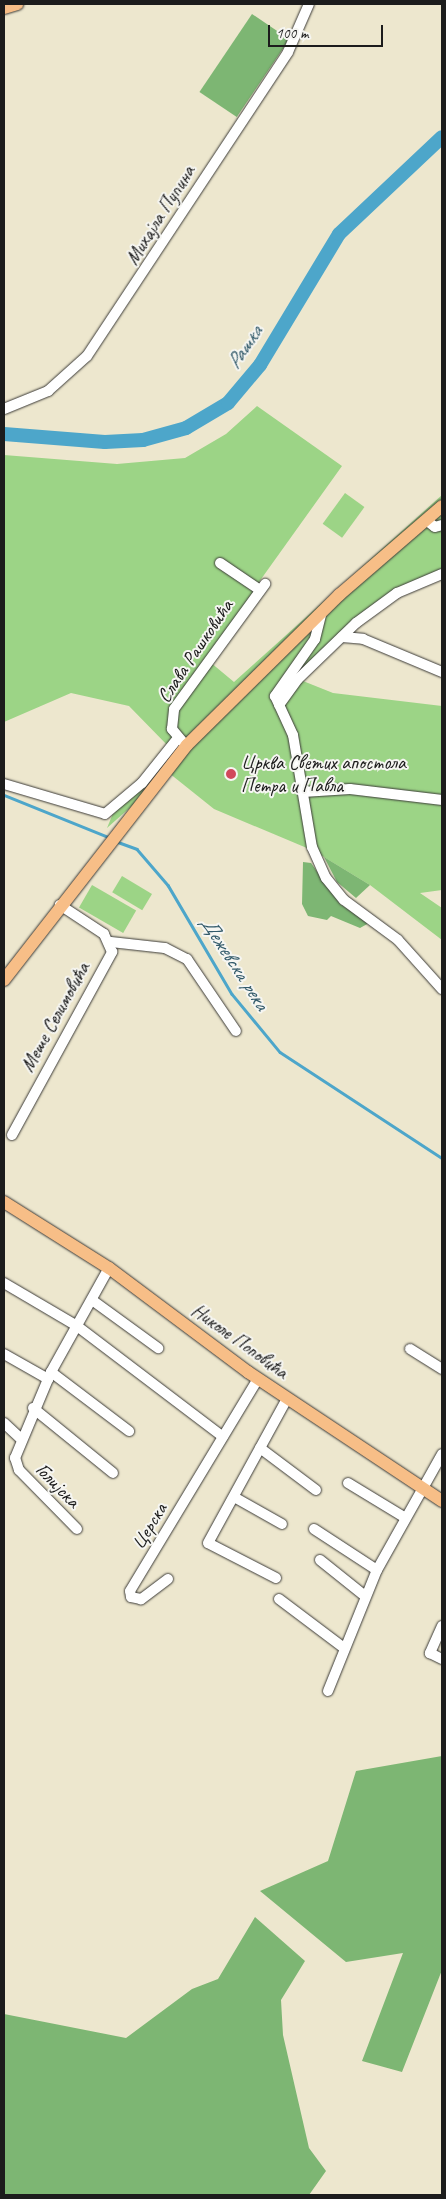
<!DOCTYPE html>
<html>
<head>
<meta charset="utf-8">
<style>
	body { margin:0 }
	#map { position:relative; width:446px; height:2199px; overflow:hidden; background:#ede7ce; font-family:Caveat,sans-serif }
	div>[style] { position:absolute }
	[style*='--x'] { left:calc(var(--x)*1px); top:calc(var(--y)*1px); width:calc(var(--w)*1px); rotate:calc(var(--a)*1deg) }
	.green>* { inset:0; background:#9cd486; transform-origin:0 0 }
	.forest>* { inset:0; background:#7db673; transform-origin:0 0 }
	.stream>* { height:2.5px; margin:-1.25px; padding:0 1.25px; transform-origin:1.25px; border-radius:1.25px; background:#4da6ca }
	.river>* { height:14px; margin:-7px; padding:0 7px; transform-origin:7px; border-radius:7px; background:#4da6ca }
	.roads { filter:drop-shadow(0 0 1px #3b3a37) drop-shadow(0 0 1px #3b3a37) }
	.minor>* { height:10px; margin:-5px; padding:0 5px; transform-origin:5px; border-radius:5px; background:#fff }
	.major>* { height:12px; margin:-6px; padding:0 6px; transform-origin:6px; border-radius:6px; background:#f7be87 }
	.dots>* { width:14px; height:14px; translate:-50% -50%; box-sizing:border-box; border:2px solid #f6f6f2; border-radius:50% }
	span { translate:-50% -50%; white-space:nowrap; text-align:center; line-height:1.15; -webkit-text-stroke:4px #f6f6f2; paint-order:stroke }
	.street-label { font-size:20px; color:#1c1c1c }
	.poi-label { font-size:20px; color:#1c1c1c }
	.left { translate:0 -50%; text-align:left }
	.water-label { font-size:21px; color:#325a6a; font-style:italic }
	.frame { position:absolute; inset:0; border:5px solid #1c1c1c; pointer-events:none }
	.scale { position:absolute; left:268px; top:25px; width:115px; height:22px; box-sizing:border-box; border:2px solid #1c1c1c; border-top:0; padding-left:6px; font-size:15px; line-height:18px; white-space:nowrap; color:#1c1c1c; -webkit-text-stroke:4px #f6f6f2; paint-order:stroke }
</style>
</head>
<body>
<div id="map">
	<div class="green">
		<div style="clip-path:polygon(257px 406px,342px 466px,259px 582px,266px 587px,210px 662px,234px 682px,442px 495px,442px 570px,397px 593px,298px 679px,333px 693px,442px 706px,442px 890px,420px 893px,442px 908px,442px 940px,370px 885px,314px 851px,214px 809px,169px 773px,107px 828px,114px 811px,170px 748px,129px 706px,71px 693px,4px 722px,4px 455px,117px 464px,185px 458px,226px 434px)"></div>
		<div style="left:345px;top:493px;width:24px;height:38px;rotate:36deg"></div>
		<div style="left:122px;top:876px;width:35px;height:19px;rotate:31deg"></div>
		<div style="left:92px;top:885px;width:51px;height:26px;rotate:30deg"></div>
	</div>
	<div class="forest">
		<div style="left:252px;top:14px;width:45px;height:94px;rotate:34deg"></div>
		<div style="clip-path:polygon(324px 857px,370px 885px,356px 898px,337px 882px)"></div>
		<div style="clip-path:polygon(303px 862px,311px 863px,340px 904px,369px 923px,360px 928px,331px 916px,327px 920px,308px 916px,302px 904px)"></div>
		<div style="clip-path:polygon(442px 1756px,442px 1970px,402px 2072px,362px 2061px,403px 1953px,346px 1962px,260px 1891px,328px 1861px,356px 1771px)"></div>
		<div style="clip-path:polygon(255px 1917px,305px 1961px,281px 2000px,283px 2035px,309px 2148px,326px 2171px,309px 2195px,4px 2195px,4px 2014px,126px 2038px,192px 1989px,218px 1979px)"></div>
	</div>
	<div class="stream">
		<div style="--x:4;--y:795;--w:115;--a:21.9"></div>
		<div style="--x:118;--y:842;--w:20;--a:20"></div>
		<div style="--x:137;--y:849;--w:48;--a:49.3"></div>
		<div style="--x:168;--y:885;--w:126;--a:59.6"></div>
		<div style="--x:232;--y:994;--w:75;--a:50.4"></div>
		<div style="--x:280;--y:1052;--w:194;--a:33.2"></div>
	</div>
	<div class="river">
		<div style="--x:4;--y:434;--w:101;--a:4.5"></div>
		<div style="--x:105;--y:442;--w:38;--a:-3"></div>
		<div style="--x:143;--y:440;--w:45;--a:-15.6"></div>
		<div style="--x:186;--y:428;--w:49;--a:-30.8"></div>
		<div style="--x:228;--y:403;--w:50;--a:-49.9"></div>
		<div style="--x:260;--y:365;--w:153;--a:-58.9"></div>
		<div style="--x:339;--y:234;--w:141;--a:-43.3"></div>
	</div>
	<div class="roads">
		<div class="minor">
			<div style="--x:4;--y:409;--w:48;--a:-22.2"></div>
			<div style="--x:48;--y:391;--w:52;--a:-41.9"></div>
			<div style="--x:87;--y:356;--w:364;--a:-56.5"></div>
			<div style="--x:288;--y:52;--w:52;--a:-66.4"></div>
			<div style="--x:426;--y:520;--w:11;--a:38"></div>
			<div style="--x:435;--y:527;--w:7;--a:-16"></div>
			<div style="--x:220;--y:563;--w:48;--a:34"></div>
			<div style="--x:321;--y:615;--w:25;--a:104"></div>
			<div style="--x:315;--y:639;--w:70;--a:125.1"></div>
			<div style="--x:275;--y:696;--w:43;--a:65.2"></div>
			<div style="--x:293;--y:735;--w:114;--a:80.4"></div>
			<div style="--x:312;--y:847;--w:34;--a:66"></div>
			<div style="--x:326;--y:878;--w:28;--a:51"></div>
			<div style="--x:344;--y:900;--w:67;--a:36.5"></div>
			<div style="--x:398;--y:940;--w:66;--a:48.1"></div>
			<div style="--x:342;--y:637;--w:21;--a:5"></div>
			<div style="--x:363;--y:639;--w:86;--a:22.7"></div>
			<div style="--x:279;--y:705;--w:32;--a:-54"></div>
			<div style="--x:298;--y:679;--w:81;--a:-44"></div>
			<div style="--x:356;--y:623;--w:51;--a:-36.2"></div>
			<div style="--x:397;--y:593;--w:49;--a:-22.9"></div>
			<div style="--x:182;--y:741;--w:16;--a:-130"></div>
			<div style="--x:172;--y:729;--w:20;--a:-84"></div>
			<div style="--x:174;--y:709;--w:155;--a:-53.9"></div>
			<div style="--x:4;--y:784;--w:105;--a:16.5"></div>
			<div style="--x:105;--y:814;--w:48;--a:-40"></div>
			<div style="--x:142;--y:783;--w:58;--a:-51.3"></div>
			<div style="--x:303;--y:792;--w:47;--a:-3.7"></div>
			<div style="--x:350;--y:789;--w:93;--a:6.8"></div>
			<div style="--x:111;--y:942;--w:54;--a:6.3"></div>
			<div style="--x:165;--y:948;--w:25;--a:27"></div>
			<div style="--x:187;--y:959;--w:87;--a:55.8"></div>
			<div style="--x:12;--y:1135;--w:209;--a:-61.3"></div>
			<div style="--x:112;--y:952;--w:20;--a:-114"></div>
			<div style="--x:104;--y:934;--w:53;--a:-146.6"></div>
			<div style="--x:4;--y:1283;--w:85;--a:30.5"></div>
			<div style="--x:77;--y:1326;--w:183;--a:37.2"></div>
			<div style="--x:92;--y:1300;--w:82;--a:36"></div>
			<div style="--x:410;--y:1349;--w:38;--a:32"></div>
			<div style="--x:4;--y:1354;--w:51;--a:29.6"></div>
			<div style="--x:51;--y:1372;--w:98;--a:37.1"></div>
			<div style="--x:33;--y:1408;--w:103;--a:39.1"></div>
			<div style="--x:4;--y:1423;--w:22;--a:43"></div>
			<div style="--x:260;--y:1448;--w:70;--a:36.9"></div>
			<div style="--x:348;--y:1483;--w:66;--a:31.3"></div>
			<div style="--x:234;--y:1497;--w:55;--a:29.4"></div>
			<div style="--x:77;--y:1529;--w:83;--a:-134.5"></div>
			<div style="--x:19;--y:1470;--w:13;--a:-108"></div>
			<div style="--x:15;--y:1458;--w:93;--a:-67.3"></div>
			<div style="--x:51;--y:1372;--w:119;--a:-60.9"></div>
			<div style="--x:314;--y:1529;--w:75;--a:33.1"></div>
			<div style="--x:320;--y:1560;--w:58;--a:38.7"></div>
			<div style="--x:276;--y:1578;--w:76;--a:-152.8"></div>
			<div style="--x:208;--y:1543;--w:164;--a:-61.3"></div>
			<div style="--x:168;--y:1579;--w:34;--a:143"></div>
			<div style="--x:141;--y:1599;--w:10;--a:-169"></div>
			<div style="--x:131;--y:1597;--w:6;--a:-99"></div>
			<div style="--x:130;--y:1591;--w:248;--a:-58.9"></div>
			<div style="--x:279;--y:1599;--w:81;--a:37"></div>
			<div style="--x:442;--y:1626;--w:30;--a:114"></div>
			<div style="--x:430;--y:1653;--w:13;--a:27"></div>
			<div style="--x:328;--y:1691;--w:131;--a:-68"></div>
			<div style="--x:377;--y:1570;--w:133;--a:-60.7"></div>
		</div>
		<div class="major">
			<div style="--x:4;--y:8;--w:14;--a:-17"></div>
			<div style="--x:4;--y:980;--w:298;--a:-52.1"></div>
			<div style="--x:187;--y:745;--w:214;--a:-44.6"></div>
			<div style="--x:339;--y:595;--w:136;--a:-40.8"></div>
			<div style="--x:4;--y:1202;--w:124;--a:32.2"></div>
			<div style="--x:109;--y:1268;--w:174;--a:36.8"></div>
			<div style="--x:248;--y:1372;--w:233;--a:33.6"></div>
		</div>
	</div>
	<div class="dots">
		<div style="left:231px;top:774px;background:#d1495b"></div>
	</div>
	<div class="street-label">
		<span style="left:160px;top:215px;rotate:-58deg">Михајла Пупина</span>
		<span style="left:195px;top:651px;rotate:-56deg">Слава Рашковића</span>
		<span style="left:55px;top:1017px;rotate:-61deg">Меше Селимовића</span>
		<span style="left:240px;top:1341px;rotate:36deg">Николе Поповића</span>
		<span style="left:58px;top:1485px;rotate:46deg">Голијска</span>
		<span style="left:149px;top:1526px;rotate:-59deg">Церска</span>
	</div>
	<div class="poi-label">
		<span class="left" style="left:241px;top:774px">Црква Светих апостола<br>Петра и Павла</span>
	</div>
	<div class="water-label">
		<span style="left:244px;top:347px;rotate:-56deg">Рашка</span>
		<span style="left:235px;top:963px;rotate:57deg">Дежевска река</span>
	</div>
	<div class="frame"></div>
	<div class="scale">100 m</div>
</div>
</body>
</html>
